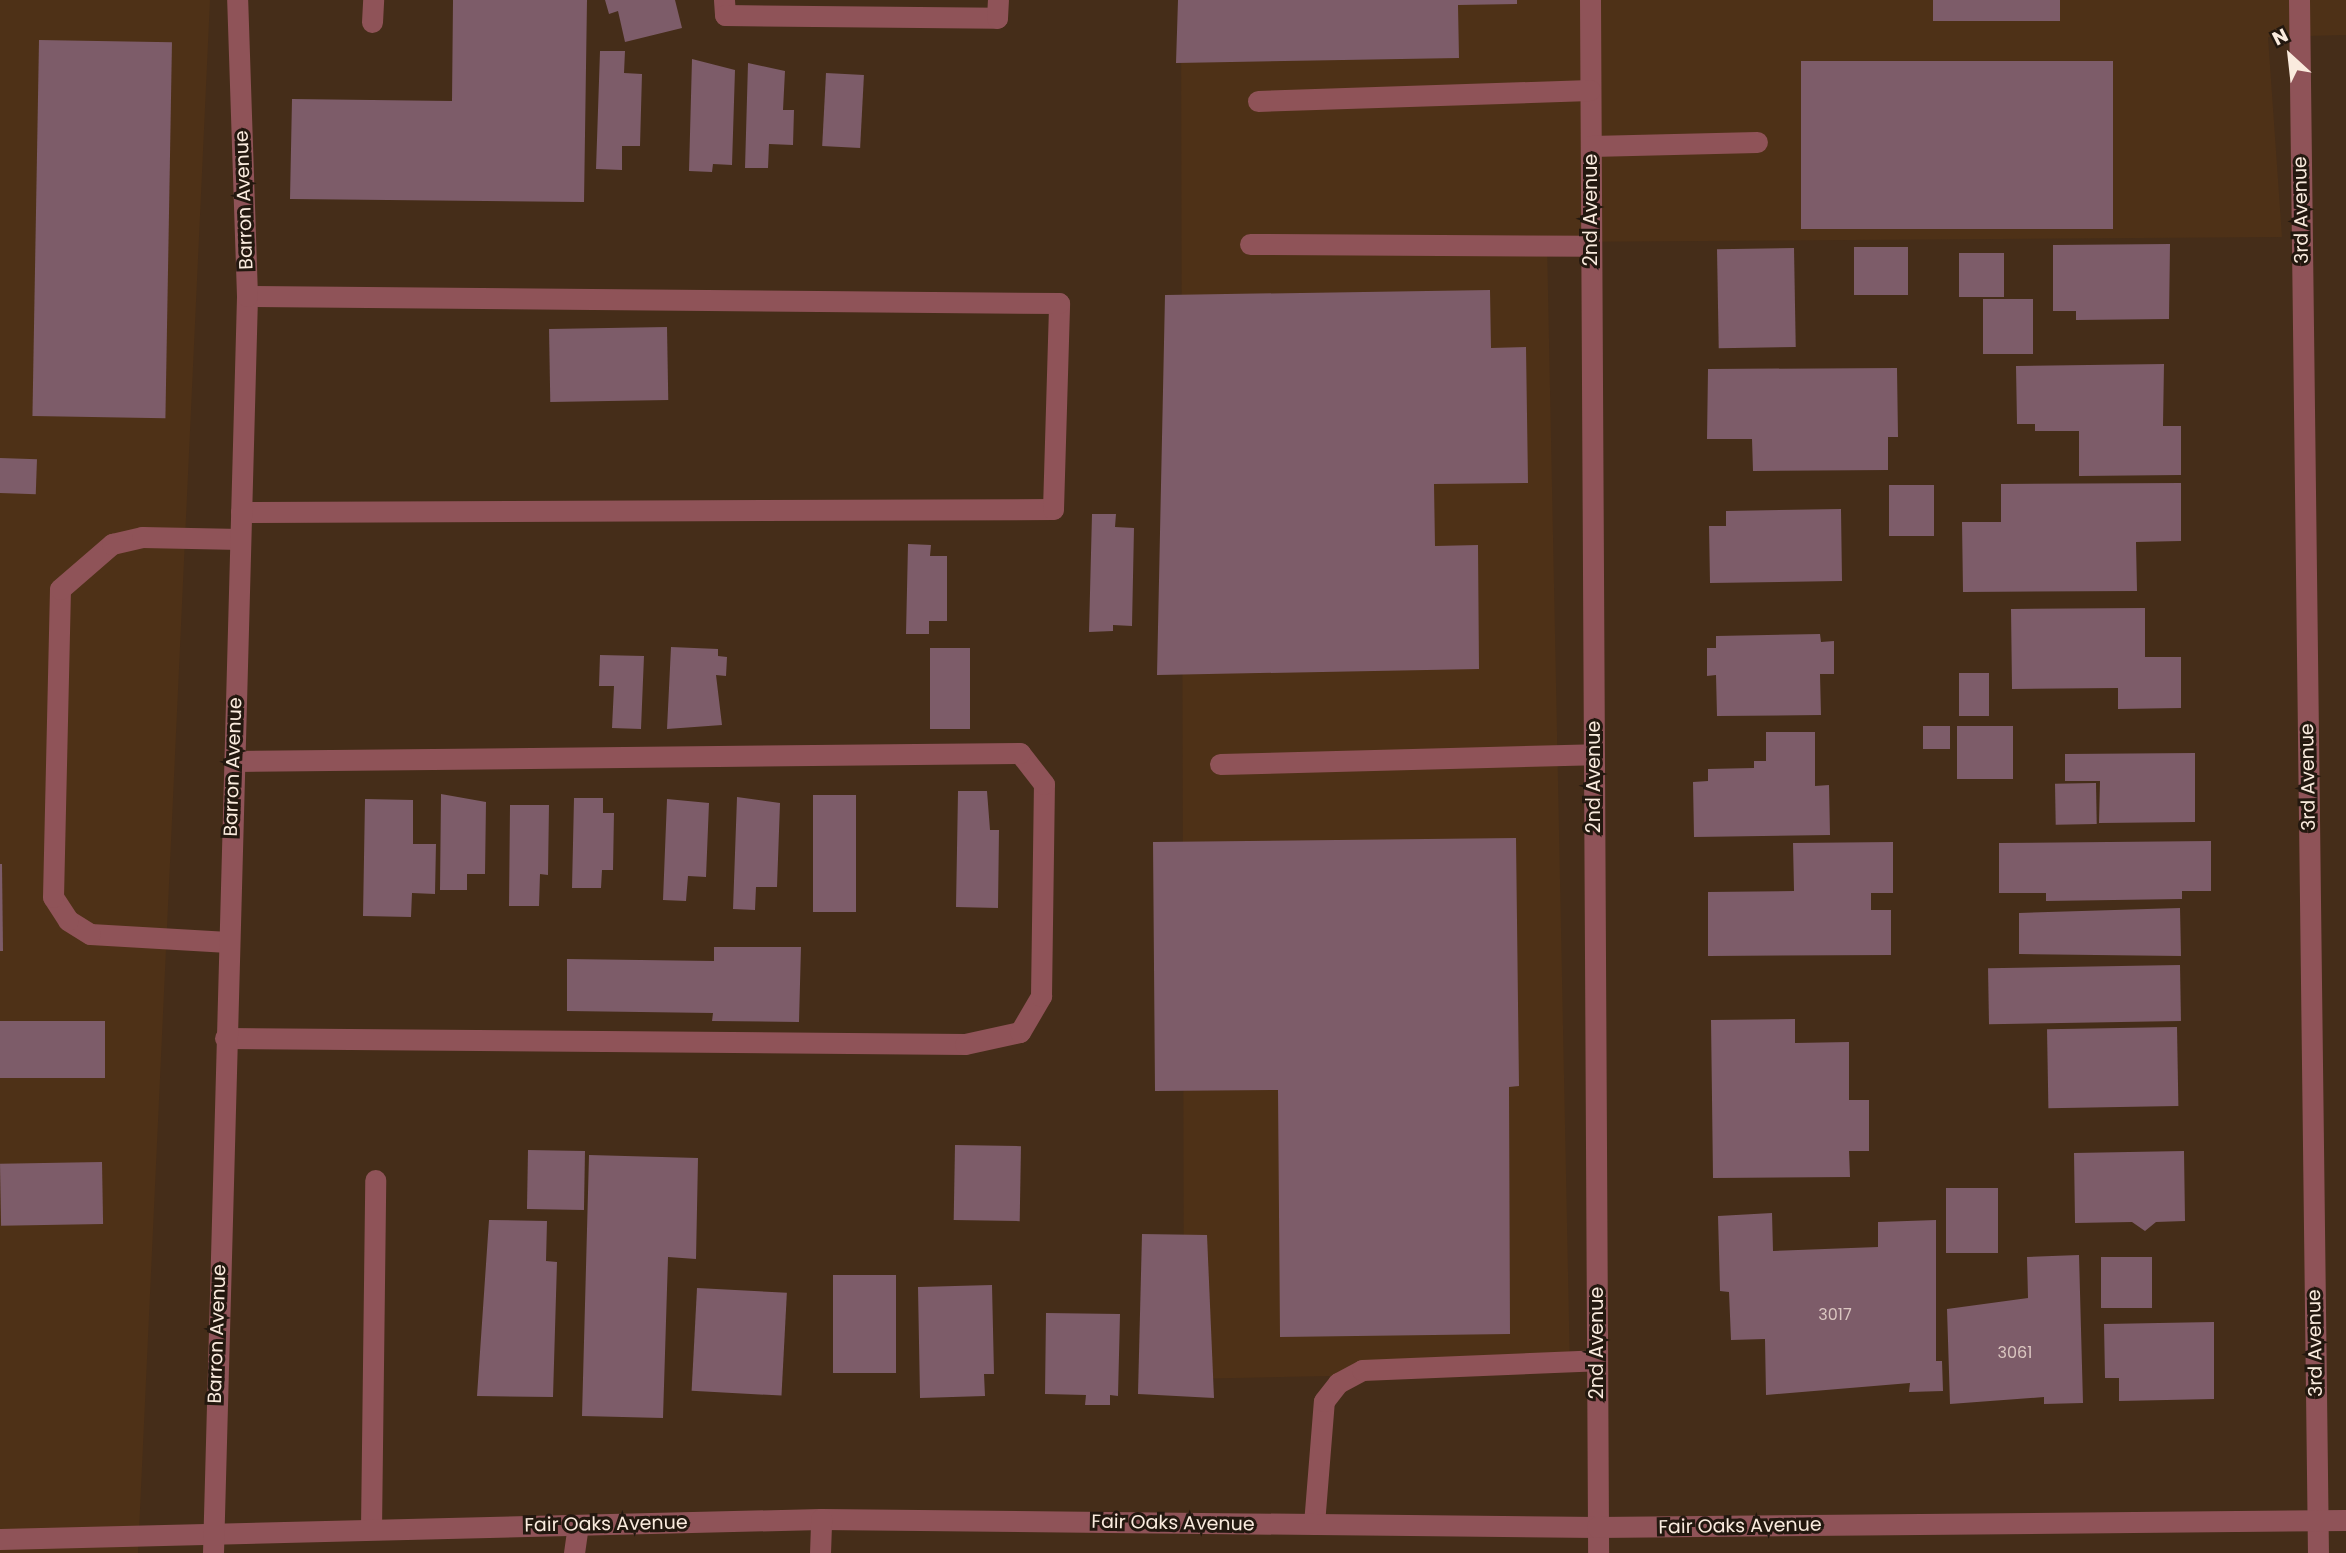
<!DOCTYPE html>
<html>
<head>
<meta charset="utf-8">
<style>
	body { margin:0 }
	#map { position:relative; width:2346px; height:1553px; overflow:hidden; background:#452d19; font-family:Poppins,sans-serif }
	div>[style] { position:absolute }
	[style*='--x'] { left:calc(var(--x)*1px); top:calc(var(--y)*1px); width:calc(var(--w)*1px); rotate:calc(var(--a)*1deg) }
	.built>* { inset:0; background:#4e3117 }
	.building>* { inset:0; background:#7d5c69; transform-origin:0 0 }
	.minor>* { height:21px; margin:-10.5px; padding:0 10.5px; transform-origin:10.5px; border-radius:10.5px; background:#8f5358 }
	span { translate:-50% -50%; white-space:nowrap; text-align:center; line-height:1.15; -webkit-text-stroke:6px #23180f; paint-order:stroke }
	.number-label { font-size:16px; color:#dbc7c1 }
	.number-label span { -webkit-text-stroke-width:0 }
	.street-label { font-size:19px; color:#faebde }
	.north { position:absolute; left:2255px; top:21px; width:70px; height:70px; -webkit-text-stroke:5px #23180f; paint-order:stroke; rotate:333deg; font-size:19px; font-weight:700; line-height:28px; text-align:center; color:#faebde }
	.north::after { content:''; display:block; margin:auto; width:24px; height:32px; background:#faebde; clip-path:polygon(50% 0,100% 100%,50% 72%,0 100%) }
</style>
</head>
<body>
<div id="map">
	<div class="built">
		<div style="clip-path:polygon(0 0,210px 0,138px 1553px,0 1553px)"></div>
		<div style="clip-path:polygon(1181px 0,2346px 0,2346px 35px,2268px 37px,2282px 237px,1547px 242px,1570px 1371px,1184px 1379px)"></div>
	</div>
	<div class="building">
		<div style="clip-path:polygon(453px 0,587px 0,584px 202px,290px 199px,292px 99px,452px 101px)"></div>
		<div style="clip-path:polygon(605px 0,675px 0,682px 28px,625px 42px,618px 11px,609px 14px)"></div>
		<div style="clip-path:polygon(1178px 0,1517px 0,1517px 4px,1458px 5px,1459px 58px,1176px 63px)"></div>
		<div style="left:1933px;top:0;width:127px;height:21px"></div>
		<div style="left:39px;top:40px;width:133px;height:376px;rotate:1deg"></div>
		<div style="clip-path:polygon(600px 51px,625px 51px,624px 73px,642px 74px,640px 146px,622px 146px,622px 170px,596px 169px)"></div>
		<div style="clip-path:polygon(692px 59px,735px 70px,732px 165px,713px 164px,712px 172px,689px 171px)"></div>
		<div style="left:2113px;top:61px;width:168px;height:312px;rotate:90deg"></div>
		<div style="clip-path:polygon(748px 63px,785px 71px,783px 110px,794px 110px,793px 145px,769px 144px,768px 168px,745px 168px)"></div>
		<div style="left:826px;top:73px;width:38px;height:73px;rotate:3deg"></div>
		<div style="clip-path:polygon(2170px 244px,2169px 319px,2076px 320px,2076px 311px,2053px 311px,2053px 245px)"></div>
		<div style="left:1908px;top:247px;width:48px;height:54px;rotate:90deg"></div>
		<div style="left:1794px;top:248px;width:99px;height:77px;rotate:89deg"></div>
		<div style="left:1959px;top:253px;width:45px;height:44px"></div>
		<div style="clip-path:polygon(1490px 290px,1491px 348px,1526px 347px,1528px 483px,1434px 484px,1435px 546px,1478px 545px,1479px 669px,1157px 675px,1165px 295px)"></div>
		<div style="left:1983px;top:299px;width:50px;height:55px"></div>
		<div style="left:667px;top:327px;width:73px;height:118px;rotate:89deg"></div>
		<div style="clip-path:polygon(2164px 364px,2163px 426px,2181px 426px,2181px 475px,2079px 476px,2079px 431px,2035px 431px,2035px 424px,2017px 424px,2016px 366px)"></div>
		<div style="clip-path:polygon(1897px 368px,1898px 437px,1888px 437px,1888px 470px,1753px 471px,1752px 439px,1707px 439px,1708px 369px)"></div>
		<div style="left:0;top:458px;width:37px;height:35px;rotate:2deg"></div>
		<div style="clip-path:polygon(2181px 483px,2181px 541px,2136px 542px,2137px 591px,1963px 592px,1962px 522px,2001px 522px,2001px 484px)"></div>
		<div style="left:1889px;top:485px;width:45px;height:51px"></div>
		<div style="clip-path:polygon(1841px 509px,1842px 581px,1710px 583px,1709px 526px,1726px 526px,1726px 511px)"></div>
		<div style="clip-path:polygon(1092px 514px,1116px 514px,1115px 527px,1134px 528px,1132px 626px,1113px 625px,1113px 631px,1089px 632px)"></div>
		<div style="clip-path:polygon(908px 544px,931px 545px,930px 556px,947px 556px,947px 621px,929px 621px,929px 634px,906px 634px)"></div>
		<div style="clip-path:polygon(2145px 608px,2145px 657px,2181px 657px,2181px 708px,2118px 709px,2118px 688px,2012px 689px,2011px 609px)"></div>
		<div style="clip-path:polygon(1820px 634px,1821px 642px,1834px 641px,1834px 674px,1820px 674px,1821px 715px,1717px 716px,1716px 675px,1707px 676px,1707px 648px,1716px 648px,1716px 636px)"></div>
		<div style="clip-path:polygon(671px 647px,718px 649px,718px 656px,727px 657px,726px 676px,716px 675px,722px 725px,667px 729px)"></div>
		<div style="left:930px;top:648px;width:40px;height:81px"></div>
		<div style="clip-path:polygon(600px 655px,644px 656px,641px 729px,612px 728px,614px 686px,599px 686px)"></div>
		<div style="left:1989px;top:673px;width:43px;height:30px;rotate:90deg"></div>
		<div style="left:1923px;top:726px;width:27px;height:23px"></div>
		<div style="left:1957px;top:726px;width:56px;height:53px"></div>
		<div style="clip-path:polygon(1766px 732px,1815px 732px,1815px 786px,1829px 785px,1830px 835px,1694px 837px,1693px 782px,1708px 781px,1708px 769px,1754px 768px,1754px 761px,1766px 761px)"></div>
		<div style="clip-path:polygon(2195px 753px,2195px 822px,2099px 823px,2100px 781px,2065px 781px,2065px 754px)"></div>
		<div style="left:2096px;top:783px;width:41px;height:41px;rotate:89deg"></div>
		<div style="clip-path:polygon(958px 791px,987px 791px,990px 830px,999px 830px,998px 908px,956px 907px)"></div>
		<div style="clip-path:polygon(441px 794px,486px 802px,485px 874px,467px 874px,467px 890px,440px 890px)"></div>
		<div style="left:813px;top:795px;width:43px;height:117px"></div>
		<div style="clip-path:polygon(737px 797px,780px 803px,777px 887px,756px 887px,755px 910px,733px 909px)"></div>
		<div style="clip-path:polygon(574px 798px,603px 798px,603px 813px,614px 813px,613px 870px,602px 870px,601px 888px,572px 888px)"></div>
		<div style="clip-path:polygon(365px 799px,413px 800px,413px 844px,436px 844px,435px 894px,412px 893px,411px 917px,363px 916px)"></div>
		<div style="clip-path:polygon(667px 799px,709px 803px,706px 877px,688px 876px,686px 901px,663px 900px)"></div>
		<div style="clip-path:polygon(510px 805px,549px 805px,548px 875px,540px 874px,539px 906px,509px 906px)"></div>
		<div style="clip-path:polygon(1516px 838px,1519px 1086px,1509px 1087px,1510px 1334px,1280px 1337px,1278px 1090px,1155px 1091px,1153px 842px)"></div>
		<div style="clip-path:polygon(2211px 841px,2211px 891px,2182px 891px,2182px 899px,2046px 901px,2046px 893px,1999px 893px,1999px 843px)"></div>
		<div style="clip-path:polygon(1893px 842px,1893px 893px,1871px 893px,1871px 910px,1891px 910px,1891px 955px,1708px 956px,1708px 892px,1794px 891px,1793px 843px)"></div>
		<div style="clip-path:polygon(0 864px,2px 864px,3px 951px,0 951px)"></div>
		<div style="clip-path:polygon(2180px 908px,2181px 956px,2019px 954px,2019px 913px)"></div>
		<div style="clip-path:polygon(714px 947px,801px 947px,799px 1022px,712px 1021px,713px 1013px,567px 1011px,567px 959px,714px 961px)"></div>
		<div style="left:2180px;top:965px;width:56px;height:192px;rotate:89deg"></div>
		<div style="clip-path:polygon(1795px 1019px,1795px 1043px,1849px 1042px,1849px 1100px,1869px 1100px,1869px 1151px,1849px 1151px,1850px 1177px,1713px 1178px,1711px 1020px)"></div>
		<div style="left:105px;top:1021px;width:57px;height:105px;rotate:90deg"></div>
		<div style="left:2177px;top:1027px;width:79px;height:130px;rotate:89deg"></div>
		<div style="left:955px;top:1145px;width:66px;height:75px;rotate:1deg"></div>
		<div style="left:528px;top:1150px;width:57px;height:59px;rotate:1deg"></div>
		<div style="clip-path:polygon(2184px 1151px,2185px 1221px,2156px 1222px,2145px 1231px,2132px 1222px,2075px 1223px,2074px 1153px)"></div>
		<div style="clip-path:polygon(589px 1155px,698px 1158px,696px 1259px,668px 1257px,663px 1418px,582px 1416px)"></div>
		<div style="left:102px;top:1162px;width:62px;height:102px;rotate:89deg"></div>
		<div style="left:1998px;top:1188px;width:65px;height:52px;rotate:90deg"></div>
		<div style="clip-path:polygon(1772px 1213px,1773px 1251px,1878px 1247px,1878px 1222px,1936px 1220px,1936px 1361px,1942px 1361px,1943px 1391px,1909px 1392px,1910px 1383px,1766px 1395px,1765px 1339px,1731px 1340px,1729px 1292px,1720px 1291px,1718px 1216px)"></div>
		<div style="clip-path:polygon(489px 1220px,547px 1221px,546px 1261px,557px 1262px,553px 1397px,477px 1396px)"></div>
		<div style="clip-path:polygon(1142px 1234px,1207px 1235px,1214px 1398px,1138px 1394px)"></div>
		<div style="clip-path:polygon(2079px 1255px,2083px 1403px,2044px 1404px,2044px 1397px,1950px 1404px,1947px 1309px,2028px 1298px,2027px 1257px)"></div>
		<div style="left:2101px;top:1257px;width:51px;height:51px"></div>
		<div style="left:833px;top:1275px;width:63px;height:98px"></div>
		<div style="clip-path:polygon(992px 1285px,994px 1374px,984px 1374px,985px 1396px,920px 1398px,918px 1287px)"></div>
		<div style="left:697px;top:1288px;width:90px;height:103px;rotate:3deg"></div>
		<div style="clip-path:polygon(1046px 1313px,1120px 1314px,1118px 1396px,1110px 1395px,1110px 1405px,1085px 1405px,1086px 1395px,1045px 1394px)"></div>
		<div style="clip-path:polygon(2214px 1322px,2214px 1399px,2119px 1401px,2119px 1378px,2105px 1378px,2104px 1324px)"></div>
	</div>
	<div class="minor">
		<div style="--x:724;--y:0;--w:15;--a:86"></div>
		<div style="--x:725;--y:15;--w:272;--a:0.6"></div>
		<div style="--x:997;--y:18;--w:18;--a:-87"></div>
		<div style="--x:1590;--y:0;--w:1553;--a:89.7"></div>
		<div style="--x:2299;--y:0;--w:1553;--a:89.3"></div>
		<div style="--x:372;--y:22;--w:22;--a:-87"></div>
		<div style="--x:1258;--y:101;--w:332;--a:-1.9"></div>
		<div style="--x:1591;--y:146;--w:166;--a:-1.4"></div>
		<div style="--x:1250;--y:244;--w:341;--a:0.3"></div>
		<div style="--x:241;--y:512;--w:812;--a:-0.21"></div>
		<div style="--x:1053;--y:509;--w:206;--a:-88.3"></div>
		<div style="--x:1059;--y:303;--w:812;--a:-179.51"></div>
		<div style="--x:1220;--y:764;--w:374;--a:-1.5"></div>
		<div style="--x:228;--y:942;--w:138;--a:-176.7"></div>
		<div style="--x:90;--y:934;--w:26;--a:-148"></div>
		<div style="--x:68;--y:920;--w:27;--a:-123"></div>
		<div style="--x:53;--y:897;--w:308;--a:-88.7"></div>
		<div style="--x:60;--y:589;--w:69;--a:-40.9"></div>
		<div style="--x:112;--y:544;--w:31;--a:-13"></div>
		<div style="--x:142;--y:537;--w:98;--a:1.2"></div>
		<div style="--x:225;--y:1038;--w:740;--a:0.46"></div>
		<div style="--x:965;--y:1044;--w:56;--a:-12.3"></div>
		<div style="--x:1020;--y:1032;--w:42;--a:-59.7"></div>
		<div style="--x:1041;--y:996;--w:212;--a:-89.2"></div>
		<div style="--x:1044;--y:784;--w:39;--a:-128"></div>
		<div style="--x:1020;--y:753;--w:786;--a:179.42"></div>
		<div style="--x:1314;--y:1524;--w:123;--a:-85.4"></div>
		<div style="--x:1324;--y:1401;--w:23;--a:-52"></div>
		<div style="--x:1338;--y:1383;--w:27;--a:-28"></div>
		<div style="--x:1362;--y:1370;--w:235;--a:-2.4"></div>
		<div style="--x:371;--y:1529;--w:349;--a:-89.3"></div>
		<div style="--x:0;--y:1539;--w:821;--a:-1.4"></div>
		<div style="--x:821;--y:1519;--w:776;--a:0.59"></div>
		<div style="--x:1597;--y:1527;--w:749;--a:-0.54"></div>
		<div style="--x:213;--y:1553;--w:1257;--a:-88.45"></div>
		<div style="--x:247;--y:296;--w:296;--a:-91.9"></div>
		<div style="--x:574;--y:1553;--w:28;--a:-82"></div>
		<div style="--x:820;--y:1553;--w:34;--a:-88"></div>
	</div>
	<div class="number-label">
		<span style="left:1835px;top:1315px">3017</span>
		<span style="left:2015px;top:1353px">3061</span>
	</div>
	<div class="street-label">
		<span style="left:244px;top:200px;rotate:-92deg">Barron Avenue</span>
		<span style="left:1591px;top:210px;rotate:-90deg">2nd Avenue</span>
		<span style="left:2301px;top:210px;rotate:-91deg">3rd Avenue</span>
		<span style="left:233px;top:767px;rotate:-88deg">Barron Avenue</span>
		<span style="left:1594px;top:777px;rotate:-90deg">2nd Avenue</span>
		<span style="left:2308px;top:777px;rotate:-91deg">3rd Avenue</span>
		<span style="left:217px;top:1334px;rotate:-88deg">Barron Avenue</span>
		<span style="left:1597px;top:1343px;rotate:-90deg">2nd Avenue</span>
		<span style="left:2315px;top:1343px;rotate:-91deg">3rd Avenue</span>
		<span style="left:1173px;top:1523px;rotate:1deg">Fair Oaks Avenue</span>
		<span style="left:606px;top:1524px;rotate:-1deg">Fair Oaks Avenue</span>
		<span style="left:1740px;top:1526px;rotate:-1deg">Fair Oaks Avenue</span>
	</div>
	<div class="north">N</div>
</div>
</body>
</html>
